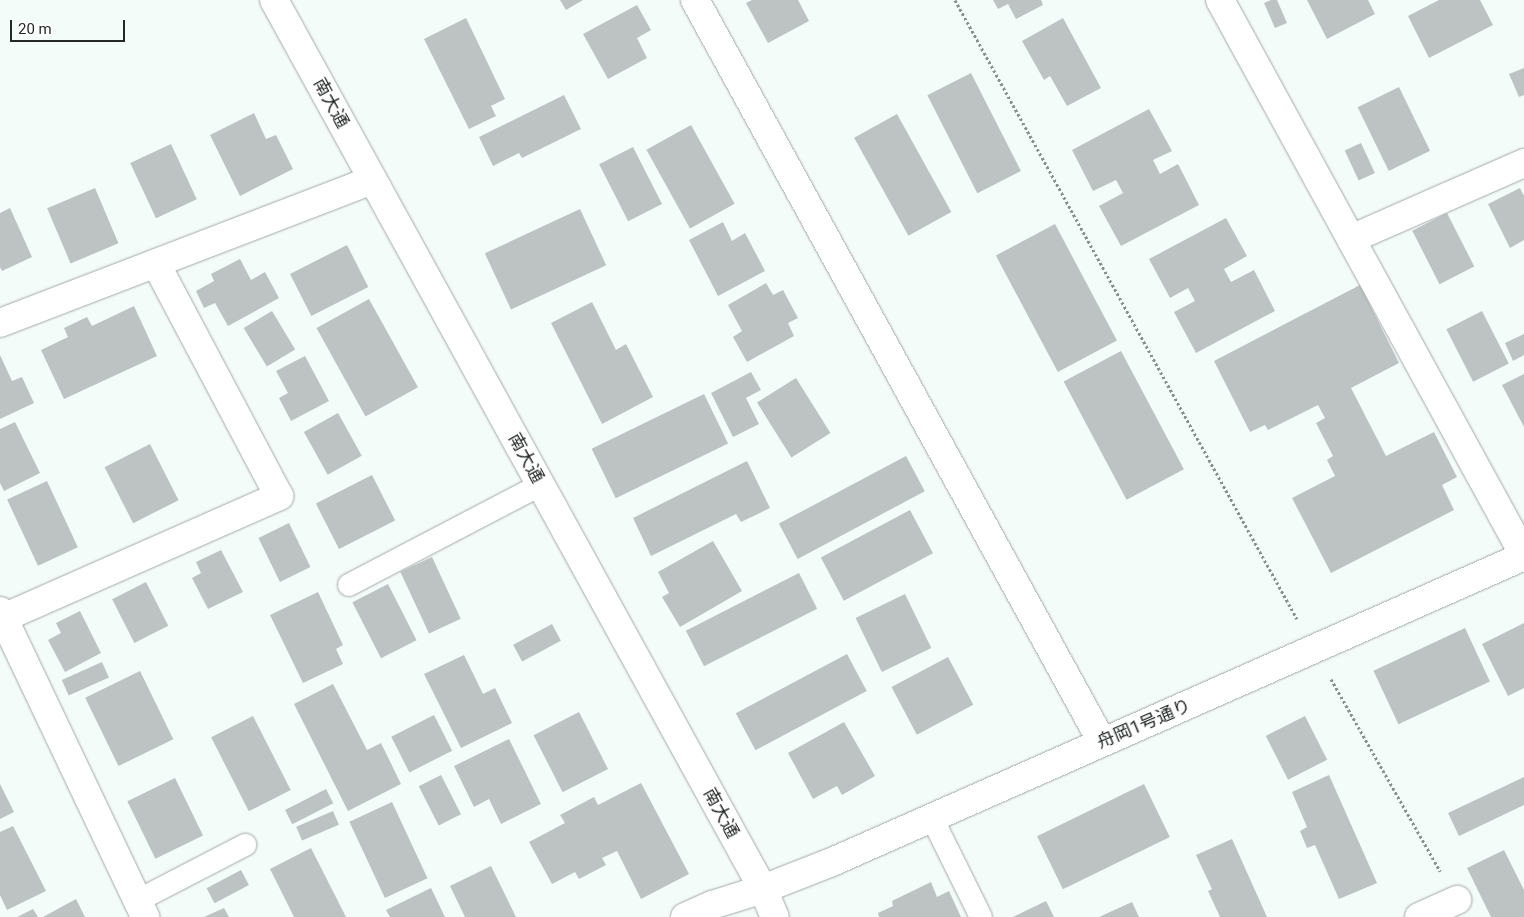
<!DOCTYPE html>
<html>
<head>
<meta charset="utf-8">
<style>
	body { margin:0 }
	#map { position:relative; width:1524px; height:917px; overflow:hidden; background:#f4fcfa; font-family:Roboto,"Noto Sans JP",sans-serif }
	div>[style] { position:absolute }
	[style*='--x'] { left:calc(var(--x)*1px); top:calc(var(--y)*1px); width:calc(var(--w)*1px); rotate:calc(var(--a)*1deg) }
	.building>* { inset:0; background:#bcc3c2; transform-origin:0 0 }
	.path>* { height:3px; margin-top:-1.5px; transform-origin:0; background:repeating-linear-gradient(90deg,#898f8e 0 2.5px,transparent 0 5px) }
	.roads { filter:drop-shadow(0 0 1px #a2a9a8) drop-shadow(0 0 1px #a2a9a8) }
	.service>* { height:22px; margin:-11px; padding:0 11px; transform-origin:11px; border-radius:11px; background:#fff }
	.minor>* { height:28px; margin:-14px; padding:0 14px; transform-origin:14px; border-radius:14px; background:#fff }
	.tertiary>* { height:28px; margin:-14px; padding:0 14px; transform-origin:14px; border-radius:14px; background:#fff }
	span { translate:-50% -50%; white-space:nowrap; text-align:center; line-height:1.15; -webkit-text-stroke:4px #fff; paint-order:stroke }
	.street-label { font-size:18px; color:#252828 }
	.scale { position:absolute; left:10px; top:20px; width:115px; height:22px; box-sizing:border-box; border:2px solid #252828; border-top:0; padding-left:6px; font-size:15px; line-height:18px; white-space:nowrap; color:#252828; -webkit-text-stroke:4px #fff; paint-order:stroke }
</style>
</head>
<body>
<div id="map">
	<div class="building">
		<div style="clip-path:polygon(560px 0,583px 0,566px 10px)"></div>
		<div style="clip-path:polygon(752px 0,798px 0,809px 21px,768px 43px,746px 3px)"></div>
		<div style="clip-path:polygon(993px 0,1041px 0,1043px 5px,1016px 19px,1008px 4px,998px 9px)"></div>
		<div style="clip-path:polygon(1271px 0,1277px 0,1287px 23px,1275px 28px,1264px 3px)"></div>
		<div style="clip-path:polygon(1307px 0,1368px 0,1375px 14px,1327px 39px)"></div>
		<div style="clip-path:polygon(1439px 0,1480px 0,1493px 25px,1429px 58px,1408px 16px)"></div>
		<div style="clip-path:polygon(637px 5px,651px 30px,637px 38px,647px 58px,608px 79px,583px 34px)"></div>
		<div style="clip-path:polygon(466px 18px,505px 99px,491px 106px,496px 116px,469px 129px,424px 39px)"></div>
		<div style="clip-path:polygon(1063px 18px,1101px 88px,1067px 106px,1050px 76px,1044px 80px,1022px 41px)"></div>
		<div style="clip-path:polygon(1524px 68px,1524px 95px,1519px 97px,1509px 74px)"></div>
		<div style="left:971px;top:73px;width:110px;height:49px;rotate:63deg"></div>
		<div style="left:1399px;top:87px;width:71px;height:46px;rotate:64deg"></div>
		<div style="clip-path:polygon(564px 95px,581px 129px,522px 158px,519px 153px,493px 166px,479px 137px)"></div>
		<div style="clip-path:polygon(1149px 109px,1172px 151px,1153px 160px,1160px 174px,1178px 164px,1199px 205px,1121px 246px,1099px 206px,1123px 193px,1116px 180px,1093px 191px,1072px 150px)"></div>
		<div style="clip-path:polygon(254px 113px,266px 139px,276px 135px,293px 169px,240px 196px,210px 135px)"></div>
		<div style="left:897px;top:114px;width:112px;height:49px;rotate:61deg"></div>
		<div style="left:691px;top:125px;width:90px;height:51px;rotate:61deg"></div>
		<div style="left:1361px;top:143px;width:33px;height:18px;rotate:65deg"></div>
		<div style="left:171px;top:144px;width:61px;height:45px;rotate:65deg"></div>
		<div style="left:633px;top:147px;width:64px;height:38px;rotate:63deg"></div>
		<div style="left:95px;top:188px;width:60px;height:52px;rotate:67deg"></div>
		<div style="clip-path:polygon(1520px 188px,1524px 196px,1524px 240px,1510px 248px,1488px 204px)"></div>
		<div style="clip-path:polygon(10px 208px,32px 257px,2px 271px,0 267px,0 213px)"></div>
		<div style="left:580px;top:209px;width:62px;height:105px;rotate:65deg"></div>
		<div style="left:1447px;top:213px;width:60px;height:39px;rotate:63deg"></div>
		<div style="clip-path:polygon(1226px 218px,1247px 256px,1224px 269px,1231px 282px,1254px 270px,1275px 311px,1196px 353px,1174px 312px,1195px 301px,1188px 288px,1170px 298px,1149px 259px)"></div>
		<div style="clip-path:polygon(723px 222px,732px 241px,745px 233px,765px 271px,718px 296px,689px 240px)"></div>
		<div style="left:1055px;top:224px;width:132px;height:67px;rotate:62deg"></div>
		<div style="left:347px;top:245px;width:47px;height:64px;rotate:63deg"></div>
		<div style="clip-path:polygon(240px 259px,251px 280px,265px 272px,279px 298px,228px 326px,215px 303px,204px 308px,196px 291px,214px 281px,211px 274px)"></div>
		<div style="clip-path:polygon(766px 283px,773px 295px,783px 290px,798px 318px,788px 323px,794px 336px,747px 362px,733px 337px,742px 331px,728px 305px)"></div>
		<div style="clip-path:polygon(1360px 285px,1399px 363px,1351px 388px,1386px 456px,1434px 432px,1457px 477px,1442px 485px,1454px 510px,1331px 573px,1292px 498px,1335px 476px,1327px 460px,1333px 456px,1316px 423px,1325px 418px,1318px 405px,1268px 430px,1265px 425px,1250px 432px,1214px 361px)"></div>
		<div style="left:369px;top:299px;width:101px;height:60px;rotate:61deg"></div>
		<div style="clip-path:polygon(592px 302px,616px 350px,626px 344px,653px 397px,602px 424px,551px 323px)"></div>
		<div style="clip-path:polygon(134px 306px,157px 356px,64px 399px,41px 350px,68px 337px,64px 328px,87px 317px,92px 326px)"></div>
		<div style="left:272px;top:311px;width:45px;height:33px;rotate:59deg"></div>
		<div style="left:1482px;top:311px;width:59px;height:40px;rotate:63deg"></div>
		<div style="clip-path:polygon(1524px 334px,1524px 355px,1513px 361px,1505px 343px)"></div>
		<div style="left:1121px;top:351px;width:134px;height:65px;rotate:62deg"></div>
		<div style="clip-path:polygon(0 355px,12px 381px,22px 377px,34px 403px,0 419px)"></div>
		<div style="clip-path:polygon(305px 356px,329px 401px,291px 421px,279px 398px,288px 393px,276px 371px)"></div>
		<div style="clip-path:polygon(751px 372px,761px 390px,746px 398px,759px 424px,733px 437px,711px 393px)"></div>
		<div style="clip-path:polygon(1524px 374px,1524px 427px,1502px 385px)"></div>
		<div style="left:796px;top:378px;width:65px;height:46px;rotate:58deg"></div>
		<div style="left:704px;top:394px;width:55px;height:125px;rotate:64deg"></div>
		<div style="left:338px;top:413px;width:49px;height:39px;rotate:61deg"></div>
		<div style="clip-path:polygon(15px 422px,40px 473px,4px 491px,0 483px,0 429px)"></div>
		<div style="left:150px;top:444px;width:63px;height:51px;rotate:63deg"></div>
		<div style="left:906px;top:456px;width:40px;height:144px;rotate:62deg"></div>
		<div style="clip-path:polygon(747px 461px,770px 508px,741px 522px,736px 514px,651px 556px,633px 518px)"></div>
		<div style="left:372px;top:475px;width:51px;height:63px;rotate:63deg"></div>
		<div style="left:47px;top:481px;width:73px;height:44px;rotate:65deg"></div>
		<div style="left:910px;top:510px;width:49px;height:101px;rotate:62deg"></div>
		<div style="left:289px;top:523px;width:49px;height:34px;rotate:64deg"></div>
		<div style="clip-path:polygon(713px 541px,742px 591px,680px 627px,662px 597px,669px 593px,658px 572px)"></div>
		<div style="clip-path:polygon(221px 550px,243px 592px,208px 609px,192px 578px,201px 573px,196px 562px)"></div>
		<div style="left:432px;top:557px;width:68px;height:35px;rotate:65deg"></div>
		<div style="left:799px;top:573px;width:40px;height:127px;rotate:63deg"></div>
		<div style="left:146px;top:582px;width:49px;height:38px;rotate:63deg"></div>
		<div style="left:388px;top:584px;width:63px;height:40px;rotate:63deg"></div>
		<div style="clip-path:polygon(318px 592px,343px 645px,336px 649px,343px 664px,303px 683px,270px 615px)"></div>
		<div style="left:905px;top:594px;width:60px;height:55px;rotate:64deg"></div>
		<div style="clip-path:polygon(80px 611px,101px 653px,65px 672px,48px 640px,61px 633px,56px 623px)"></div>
		<div style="clip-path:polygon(1524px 623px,1524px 688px,1508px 696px,1482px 644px)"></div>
		<div style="left:552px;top:624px;width:19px;height:44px;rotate:62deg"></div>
		<div style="left:1465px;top:628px;width:59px;height:101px;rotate:65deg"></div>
		<div style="left:847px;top:654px;width:42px;height:126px;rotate:62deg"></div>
		<div style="clip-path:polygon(464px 655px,483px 694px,495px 688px,512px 723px,461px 748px,424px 674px)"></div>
		<div style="left:948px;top:657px;width:54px;height:64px;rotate:62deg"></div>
		<div style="left:102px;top:662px;width:17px;height:44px;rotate:66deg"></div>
		<div style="left:140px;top:671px;width:76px;height:61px;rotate:64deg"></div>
		<div style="clip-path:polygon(333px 684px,367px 750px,381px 743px,401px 784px,348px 811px,294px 704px)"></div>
		<div style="left:579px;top:712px;width:64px;height:51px;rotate:63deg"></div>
		<div style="left:434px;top:715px;width:40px;height:48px;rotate:63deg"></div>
		<div style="left:253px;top:716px;width:83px;height:47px;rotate:63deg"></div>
		<div style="left:1305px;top:716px;width:49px;height:44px;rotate:63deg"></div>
		<div style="clip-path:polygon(844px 722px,875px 776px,842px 795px,837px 786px,813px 799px,788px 753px)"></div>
		<div style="clip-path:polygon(509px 739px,541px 804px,501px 824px,489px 799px,474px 807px,454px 766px)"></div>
		<div style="left:441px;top:775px;width:44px;height:25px;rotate:63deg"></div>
		<div style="clip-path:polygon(1329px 775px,1377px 883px,1339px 899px,1315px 845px,1307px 848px,1300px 831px,1307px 827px,1292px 792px)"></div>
		<div style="clip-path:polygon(1524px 777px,1524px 805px,1459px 836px,1448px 813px)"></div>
		<div style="left:175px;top:778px;width:64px;height:53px;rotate:64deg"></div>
		<div style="clip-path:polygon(641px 783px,689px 874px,641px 899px,617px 851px,602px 858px,606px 865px,579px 879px,575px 872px,552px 884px,529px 842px,565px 823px,560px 815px,594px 797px,598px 805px)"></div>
		<div style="clip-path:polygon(0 784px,14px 812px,0 819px)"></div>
		<div style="left:1144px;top:784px;width:59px;height:119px;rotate:64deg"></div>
		<div style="left:326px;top:789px;width:16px;height:46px;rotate:63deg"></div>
		<div style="left:392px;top:802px;width:84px;height:47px;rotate:65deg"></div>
		<div style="left:333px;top:811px;width:15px;height:40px;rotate:67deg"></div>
		<div style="clip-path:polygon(13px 826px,46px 891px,7px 910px,0 895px,0 832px)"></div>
		<div style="clip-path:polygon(1232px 839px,1267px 917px,1220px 917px,1208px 891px,1212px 889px,1196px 855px)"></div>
		<div style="clip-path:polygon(311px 848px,346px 917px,294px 917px,270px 869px)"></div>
		<div style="clip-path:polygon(1504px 850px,1524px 890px,1524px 917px,1491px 917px,1467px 868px)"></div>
		<div style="clip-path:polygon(491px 866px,516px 917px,465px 917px,450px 886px)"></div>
		<div style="left:241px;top:870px;width:17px;height:39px;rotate:62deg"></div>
		<div style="clip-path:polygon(931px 882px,937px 897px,949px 891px,961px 917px,879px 917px,878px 913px,893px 906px,892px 901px)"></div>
		<div style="clip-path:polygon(431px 888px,445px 917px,390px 917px,386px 910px)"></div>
		<div style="clip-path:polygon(76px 899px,85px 917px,43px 917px)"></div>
		<div style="clip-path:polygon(1046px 901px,1054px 917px,1013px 917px)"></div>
		<div style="clip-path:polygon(1132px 902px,1139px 917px,1099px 917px)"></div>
		<div style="clip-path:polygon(224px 908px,229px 917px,204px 917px)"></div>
		<div style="clip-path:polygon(33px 909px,38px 917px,17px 917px)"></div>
	</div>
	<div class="path">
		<div style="--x:955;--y:0;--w:707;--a:61.08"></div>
		<div style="--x:1331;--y:679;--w:221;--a:60.4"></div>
	</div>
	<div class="roads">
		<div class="service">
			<div style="--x:349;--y:585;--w:216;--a:-27.6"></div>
			<div style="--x:932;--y:818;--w:110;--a:63.7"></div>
			<div style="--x:137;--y:901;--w:122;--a:-27.4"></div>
		</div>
		<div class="minor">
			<div style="--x:695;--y:0;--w:846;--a:61.25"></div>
			<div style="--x:1220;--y:0;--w:633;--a:61.29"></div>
			<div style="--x:1351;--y:239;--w:189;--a:-23.7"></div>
			<div style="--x:0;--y:323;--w:399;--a:-21"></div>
			<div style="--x:0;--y:611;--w:339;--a:64.6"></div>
			<div style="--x:3;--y:618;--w:302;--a:-23.8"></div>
			<div style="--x:279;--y:496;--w:263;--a:-117.9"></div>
			<div style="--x:685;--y:917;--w:30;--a:-24"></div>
			<div style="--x:712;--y:905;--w:53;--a:-17.4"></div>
			<div style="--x:1419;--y:917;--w:42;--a:-24.1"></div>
		</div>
		<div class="tertiary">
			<div style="--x:274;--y:0;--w:1015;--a:61.19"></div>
			<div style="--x:763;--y:889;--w:30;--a:67"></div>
			<div style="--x:763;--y:889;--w:74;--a:-21.4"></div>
			<div style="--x:832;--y:862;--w:757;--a:-23.85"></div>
		</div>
	</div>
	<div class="street-label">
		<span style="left:331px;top:103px;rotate:61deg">南大通</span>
		<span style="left:526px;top:458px;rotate:61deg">南大通</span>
		<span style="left:1144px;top:724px;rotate:-23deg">舟岡1号通り</span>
		<span style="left:721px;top:813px;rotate:61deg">南大通</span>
	</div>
	<div class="scale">20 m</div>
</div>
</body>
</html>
